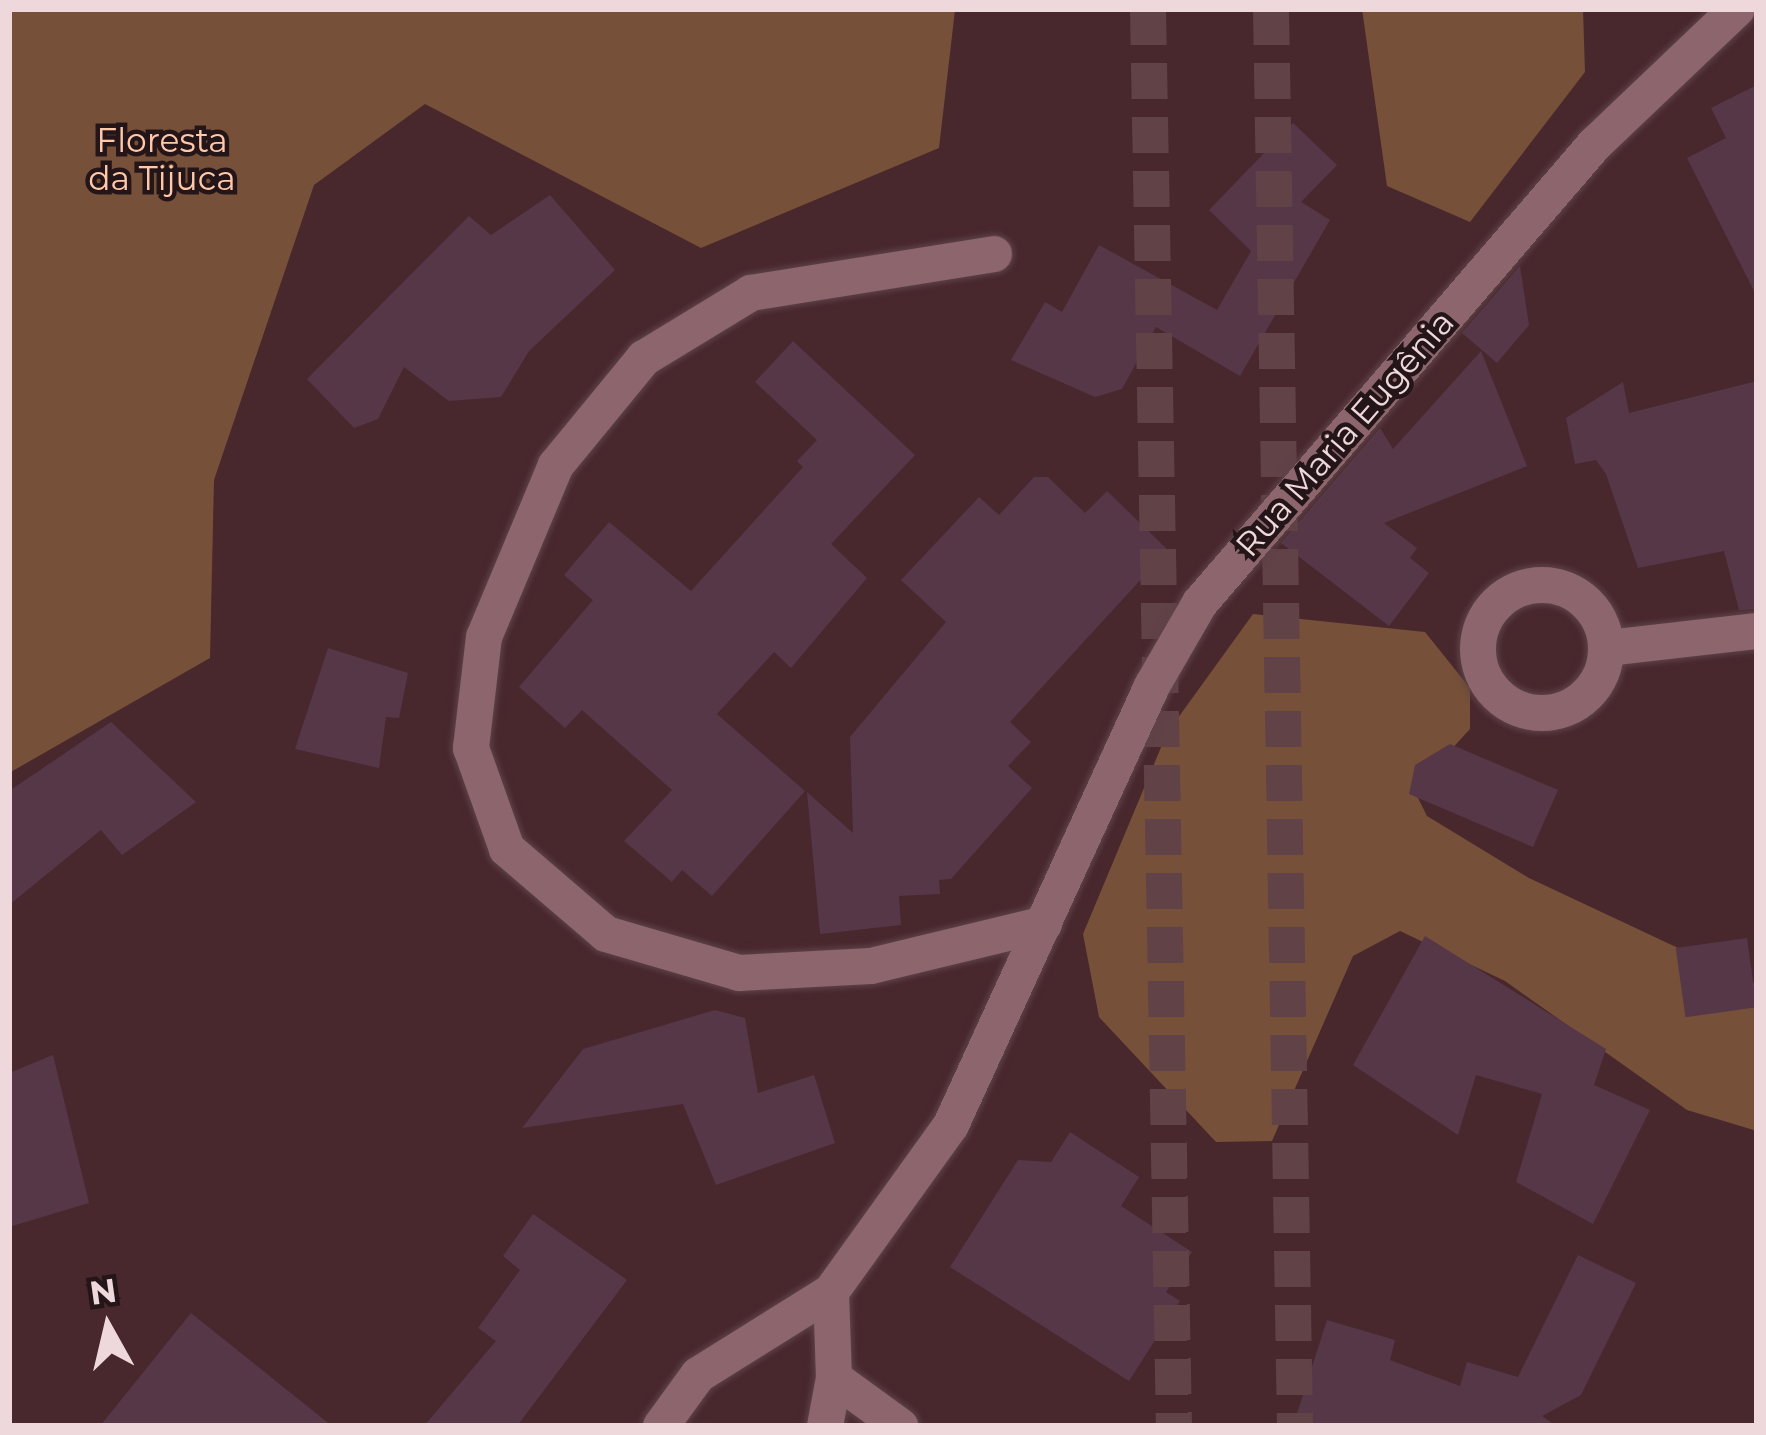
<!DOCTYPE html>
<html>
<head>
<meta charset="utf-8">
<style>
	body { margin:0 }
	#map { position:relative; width:1766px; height:1435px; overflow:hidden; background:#48272d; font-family:Montserrat,sans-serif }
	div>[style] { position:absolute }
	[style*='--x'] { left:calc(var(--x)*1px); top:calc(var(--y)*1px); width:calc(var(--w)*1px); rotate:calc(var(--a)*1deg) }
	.forest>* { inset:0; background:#775039 }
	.building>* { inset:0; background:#563748; transform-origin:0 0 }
	.highway-tunnel>* { height:36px; margin-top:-18px; transform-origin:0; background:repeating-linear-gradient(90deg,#614247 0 36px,transparent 0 54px) }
	.roads { filter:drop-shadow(0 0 3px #5e4348) drop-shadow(0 0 3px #5e4348) }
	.minor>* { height:36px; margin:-18px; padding:0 18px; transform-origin:18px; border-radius:18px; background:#8c666c }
	.minor>.ring { margin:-18px; padding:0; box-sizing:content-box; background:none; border:36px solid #8c666c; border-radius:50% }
	span { translate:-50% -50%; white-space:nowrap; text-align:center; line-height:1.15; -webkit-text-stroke:9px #241518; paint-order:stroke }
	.park-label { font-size:33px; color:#ffc8a9 }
	.street-label { font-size:33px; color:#eed8db }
	.frame { position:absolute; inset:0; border:12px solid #eed8db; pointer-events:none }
	.north { position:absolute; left:48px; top:1267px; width:120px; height:120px; -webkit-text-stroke:9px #241518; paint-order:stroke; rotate:352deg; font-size:33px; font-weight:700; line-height:48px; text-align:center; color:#eed8db }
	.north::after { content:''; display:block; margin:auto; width:42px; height:54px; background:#eed8db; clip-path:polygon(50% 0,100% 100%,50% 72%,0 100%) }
</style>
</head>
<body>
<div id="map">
	<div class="forest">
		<div style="clip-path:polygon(9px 9px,952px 9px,955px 10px,939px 148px,701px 248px,425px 104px,314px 185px,214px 480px,210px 658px,9px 773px)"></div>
		<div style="clip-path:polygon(1362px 9px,1583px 9px,1585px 72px,1470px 222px,1387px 186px)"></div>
		<div style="clip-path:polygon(1253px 614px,1425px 632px,1470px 688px,1470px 729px,1414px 790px,1427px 816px,1529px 878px,1757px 985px,1757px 1131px,1687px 1110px,1505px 981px,1400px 931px,1353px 956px,1272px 1141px,1216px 1142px,1099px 1017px,1083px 934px,1167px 733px)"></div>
	</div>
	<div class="building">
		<div style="clip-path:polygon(1757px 85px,1757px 297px,1687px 158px,1726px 138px,1711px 108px)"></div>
		<div style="clip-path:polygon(1293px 123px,1337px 165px,1301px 202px,1330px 220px,1240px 376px,1156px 327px,1122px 389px,1095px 397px,1011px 360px,1045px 302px,1062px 312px,1099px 245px,1217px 310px,1251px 251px,1209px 210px)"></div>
		<div style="clip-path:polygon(550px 195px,615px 270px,529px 351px,501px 397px,449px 401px,404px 367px,378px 419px,354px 428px,307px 379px,469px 216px,491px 235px)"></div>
		<div style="clip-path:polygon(1520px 266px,1529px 325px,1497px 363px,1462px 333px)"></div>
		<div style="clip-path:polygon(793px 341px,915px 455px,831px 544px,867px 578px,791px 668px,774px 652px,717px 714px,805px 791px,712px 896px,682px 870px,672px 882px,624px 841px,672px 790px,582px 710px,565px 728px,519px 687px,593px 600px,564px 575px,609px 522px,691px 591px,803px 467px,797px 461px,817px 440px,755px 382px)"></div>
		<div style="clip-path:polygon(1481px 351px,1527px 466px,1384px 523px,1417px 548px,1410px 558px,1429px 573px,1389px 626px,1281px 543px,1380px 428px,1393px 449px)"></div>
		<div style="clip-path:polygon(1757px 381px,1757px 609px,1739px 610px,1724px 551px,1638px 568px,1606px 474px,1596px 460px,1575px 464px,1566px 418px,1623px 382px,1629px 413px)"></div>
		<div style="clip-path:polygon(1034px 477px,1048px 477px,1085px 513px,1107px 491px,1168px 550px,1010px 722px,1031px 742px,1008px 766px,1032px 788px,951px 879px,939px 880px,940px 894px,899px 896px,901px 925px,820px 934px,807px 792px,853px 833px,850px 737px,946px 622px,901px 580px,979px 497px,999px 515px)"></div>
		<div style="clip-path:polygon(328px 648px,408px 673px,399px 718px,386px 717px,379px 768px,295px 749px)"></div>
		<div style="clip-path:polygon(111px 722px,196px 802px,122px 855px,101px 830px,9px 905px,9px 791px)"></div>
		<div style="clip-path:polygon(1450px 744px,1558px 790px,1533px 847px,1409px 794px,1415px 765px)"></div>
		<div style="clip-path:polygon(1425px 936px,1606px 1049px,1594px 1085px,1650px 1110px,1593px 1224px,1516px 1182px,1542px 1094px,1476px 1075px,1458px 1135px,1353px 1065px)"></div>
		<div style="left:1747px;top:938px;width:70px;height:72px;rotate:82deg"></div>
		<div style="clip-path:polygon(715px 1010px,745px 1018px,758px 1093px,814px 1075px,835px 1143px,716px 1185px,683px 1104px,522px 1128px,583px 1049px)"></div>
		<div style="clip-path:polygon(53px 1055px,89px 1203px,9px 1227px,9px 1073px)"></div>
		<div style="clip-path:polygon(1070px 1132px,1139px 1177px,1121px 1206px,1192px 1252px,1166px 1292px,1180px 1301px,1129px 1381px,950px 1267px,1018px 1160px,1051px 1162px)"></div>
		<div style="clip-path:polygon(533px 1214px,627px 1280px,517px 1426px,424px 1426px,496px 1341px,478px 1328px,520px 1270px,503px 1256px)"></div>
		<div style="clip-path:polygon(1578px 1255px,1636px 1283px,1581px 1395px,1542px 1416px,1556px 1426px,1293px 1426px,1327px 1320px,1395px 1340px,1390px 1360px,1460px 1386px,1467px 1362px,1518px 1377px)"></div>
		<div style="clip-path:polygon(191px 1313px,332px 1426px,100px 1426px)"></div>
	</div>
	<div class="highway-tunnel">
		<div style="--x:1148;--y:9;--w:1417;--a:88.95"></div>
		<div style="--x:1271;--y:9;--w:1417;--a:89.03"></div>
	</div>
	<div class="roads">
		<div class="minor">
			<div style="--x:994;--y:254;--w:246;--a:170.9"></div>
			<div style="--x:751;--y:293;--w:125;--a:148.7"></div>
			<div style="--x:644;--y:358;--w:139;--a:129.4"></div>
			<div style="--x:556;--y:465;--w:186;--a:112.7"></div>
			<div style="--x:484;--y:637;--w:112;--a:96.7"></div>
			<div style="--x:471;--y:748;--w:107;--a:70.4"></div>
			<div style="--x:507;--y:849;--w:130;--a:40.6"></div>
			<div style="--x:606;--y:934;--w:139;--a:16.3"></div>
			<div style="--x:739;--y:973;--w:132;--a:-3"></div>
			<div style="--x:871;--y:966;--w:178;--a:-13.6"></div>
			<div class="ring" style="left:1478px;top:585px;width:92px;height:92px"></div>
			<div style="--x:1607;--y:648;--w:151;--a:-6.5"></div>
			<div style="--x:834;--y:1378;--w:82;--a:36"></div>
			<div style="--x:661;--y:1426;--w:63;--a:-54"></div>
			<div style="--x:698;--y:1375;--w:157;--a:-32"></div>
			<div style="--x:831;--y:1292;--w:206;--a:-54.3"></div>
			<div style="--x:951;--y:1125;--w:483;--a:-65.4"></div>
			<div style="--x:1152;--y:686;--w:96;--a:-60"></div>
			<div style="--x:1200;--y:603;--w:606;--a:-49.29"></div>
			<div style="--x:1595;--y:144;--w:196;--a:-43.6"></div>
			<div style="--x:825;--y:1426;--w:49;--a:-79.4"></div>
			<div style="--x:834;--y:1378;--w:86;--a:-92"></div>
		</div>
	</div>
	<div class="park-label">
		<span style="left:162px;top:160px">Floresta<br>da Tijuca</span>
	</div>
	<div class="street-label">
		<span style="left:1345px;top:434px;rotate:-49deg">Rua Maria Eugênia</span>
	</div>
	<div class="frame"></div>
	<div class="north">N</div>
</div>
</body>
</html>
